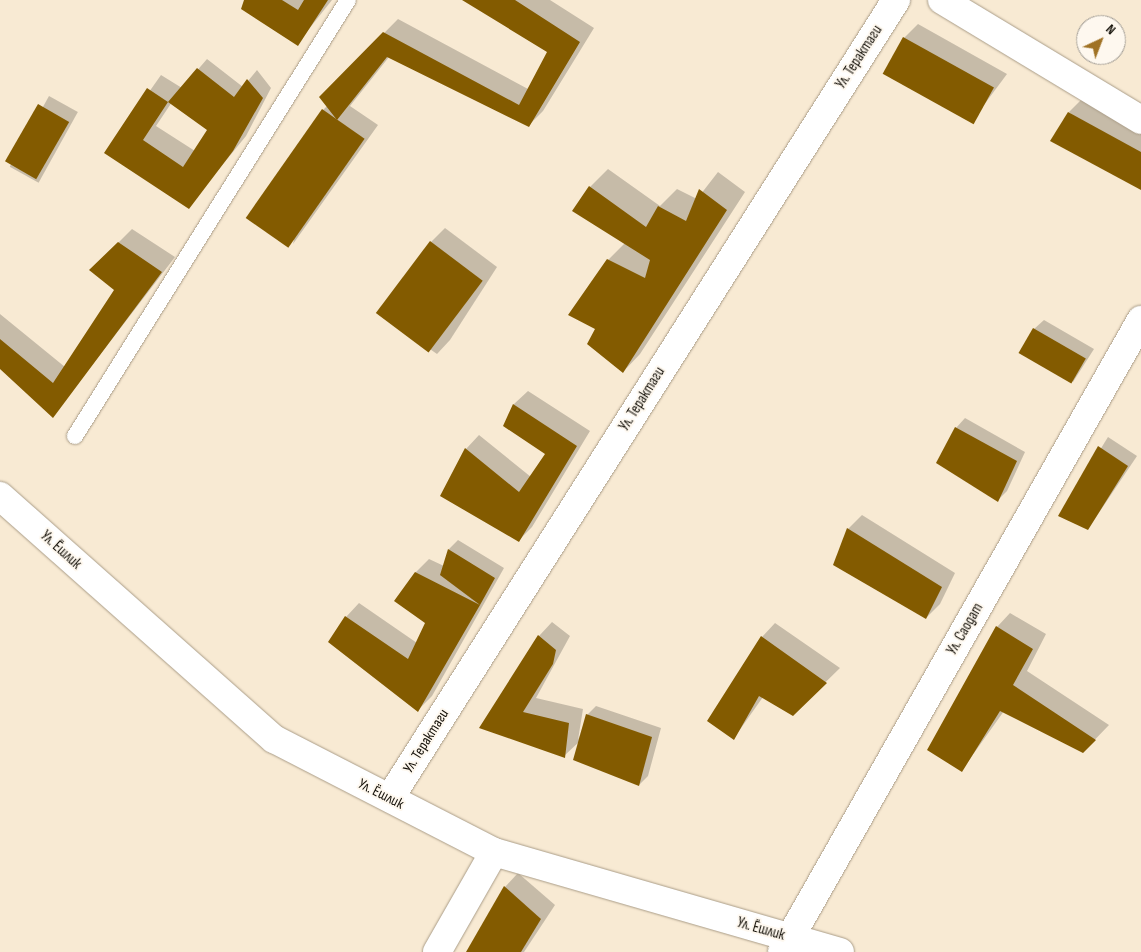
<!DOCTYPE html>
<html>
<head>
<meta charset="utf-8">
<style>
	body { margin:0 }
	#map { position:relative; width:1141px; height:952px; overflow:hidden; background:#f8ead3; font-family:"Sofia Sans Condensed",sans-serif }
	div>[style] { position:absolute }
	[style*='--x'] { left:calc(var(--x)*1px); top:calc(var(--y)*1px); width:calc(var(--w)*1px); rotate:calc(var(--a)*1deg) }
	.shadow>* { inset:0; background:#0003; transform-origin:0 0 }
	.building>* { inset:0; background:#835b00; transform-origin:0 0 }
	.roads { filter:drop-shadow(0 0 1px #aa9d88) drop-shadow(0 0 1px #aa9d88) }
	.service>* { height:16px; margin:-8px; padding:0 8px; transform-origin:8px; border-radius:8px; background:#fff }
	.minor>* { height:28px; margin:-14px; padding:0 14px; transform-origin:14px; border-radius:14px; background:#fff }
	span { translate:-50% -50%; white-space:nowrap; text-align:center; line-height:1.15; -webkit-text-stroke:4px #fef8ef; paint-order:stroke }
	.street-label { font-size:15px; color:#141008 }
	.north { position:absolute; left:1076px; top:15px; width:50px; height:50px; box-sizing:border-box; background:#fef8ef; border:1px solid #a09b93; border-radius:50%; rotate:43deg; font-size:14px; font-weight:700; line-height:20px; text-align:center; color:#141008 }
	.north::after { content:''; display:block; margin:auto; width:18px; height:22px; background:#a07224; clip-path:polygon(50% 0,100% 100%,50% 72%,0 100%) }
</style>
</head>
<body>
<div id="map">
	<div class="shadow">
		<div style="clip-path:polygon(245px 0,332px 0,297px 44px)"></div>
		<div style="clip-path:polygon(464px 0,550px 0,594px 28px,543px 111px,529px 125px,389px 57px,350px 106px,378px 125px,293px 244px,323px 110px,328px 105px,321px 97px,398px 19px,528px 89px,548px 52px)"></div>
		<div style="clip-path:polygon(918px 24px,1007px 74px,972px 121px,904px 38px)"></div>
		<div style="clip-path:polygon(evenodd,207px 59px,243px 87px,257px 70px,271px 88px,246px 136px,188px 207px,106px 153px,161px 75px,182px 88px,207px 59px,172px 102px,208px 130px,195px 151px,156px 126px,172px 102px)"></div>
		<div style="left:49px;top:96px;width:33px;height:81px;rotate:29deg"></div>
		<div style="clip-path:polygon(1082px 99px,1141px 131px,1141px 188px,1069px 112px)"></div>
		<div style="clip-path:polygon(608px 169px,660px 206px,677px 189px,697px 199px,718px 172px,745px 192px,640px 354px,623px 372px,597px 329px,608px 260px,625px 243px,590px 187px)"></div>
		<div style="clip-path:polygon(445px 228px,497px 267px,450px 340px,437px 354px,384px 317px,431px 242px)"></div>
		<div style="clip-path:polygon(132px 229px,175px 257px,53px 416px,0 367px,0 314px,65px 367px,116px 290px,91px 270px)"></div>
		<div style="clip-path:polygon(1044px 320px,1094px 349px,1073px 382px,1034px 329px)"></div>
		<div style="clip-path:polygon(528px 391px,590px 431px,532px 527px,518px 541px,466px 449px,479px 435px,531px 477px,547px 454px,504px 426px,514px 404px)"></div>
		<div style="clip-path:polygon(965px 418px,1025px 452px,1007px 491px,998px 500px,956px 428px)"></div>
		<div style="clip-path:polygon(1108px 437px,1137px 456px,1088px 529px,1059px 516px)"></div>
		<div style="clip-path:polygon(862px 515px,955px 573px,940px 604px,926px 618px,834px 565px,848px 529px)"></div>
		<div style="clip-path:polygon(458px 540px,504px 568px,432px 696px,418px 710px,346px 617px,359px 603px,417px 643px,427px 623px,415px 573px,429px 559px,444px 566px,449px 549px)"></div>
		<div style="clip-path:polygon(1010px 613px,1046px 634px,1027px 671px,1109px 725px,1083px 752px,1004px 711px,962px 770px,997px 627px)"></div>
		<div style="clip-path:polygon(552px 622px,570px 636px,536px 698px,583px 709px,578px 740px,587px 715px,596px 706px,661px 728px,648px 776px,639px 785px,580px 741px,564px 756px,481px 727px,539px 636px)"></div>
		<div style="clip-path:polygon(775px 623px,840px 668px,793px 714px,763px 697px,734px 738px,762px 637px)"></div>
		<div style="clip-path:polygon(518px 873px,555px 905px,524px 952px,467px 952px,505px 887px)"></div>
	</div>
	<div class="building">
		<div style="clip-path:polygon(244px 0,282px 0,298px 10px,304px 0,328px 0,298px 46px,241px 9px)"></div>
		<div style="clip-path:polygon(462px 0,515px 0,580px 42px,529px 127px,387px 57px,337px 120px,319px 97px,383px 32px,519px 105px,547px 52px)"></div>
		<div style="left:903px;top:37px;width:104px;height:42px;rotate:29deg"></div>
		<div style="clip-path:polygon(197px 68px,234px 97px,247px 79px,263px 98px,233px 151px,189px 209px,104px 153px,147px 88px,168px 102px,143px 140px,183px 167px,207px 130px,168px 102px)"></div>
		<div style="left:38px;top:104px;width:36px;height:66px;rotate:30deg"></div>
		<div style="left:322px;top:109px;width:52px;height:133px;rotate:35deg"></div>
		<div style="clip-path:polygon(1068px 112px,1141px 152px,1141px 190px,1050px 141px)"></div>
		<div style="clip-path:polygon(589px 186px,646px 227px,658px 206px,686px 221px,699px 189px,727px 210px,623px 373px,587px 344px,595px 329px,568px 315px,607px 259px,645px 278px,650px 260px,572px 211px)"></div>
		<div style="left:430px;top:241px;width:66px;height:90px;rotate:37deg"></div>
		<div style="clip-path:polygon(118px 242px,162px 272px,53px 418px,0 369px,0 339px,53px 383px,114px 290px,89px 270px)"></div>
		<div style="left:1033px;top:328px;width:61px;height:29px;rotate:30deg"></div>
		<div style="clip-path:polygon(513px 404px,577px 446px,519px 542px,440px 496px,465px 448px,519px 492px,545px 454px,503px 426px)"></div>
		<div style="clip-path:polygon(955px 427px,1017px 461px,998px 502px,936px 463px)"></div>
		<div style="clip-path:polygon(1098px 446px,1128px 466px,1088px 530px,1058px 516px)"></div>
		<div style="clip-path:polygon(847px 528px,942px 587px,926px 619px,833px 565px)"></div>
		<div style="clip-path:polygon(448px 549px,495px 578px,480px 605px,418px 712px,328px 642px,345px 616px,408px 659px,425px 623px,394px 601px,415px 572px,480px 605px,440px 575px)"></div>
		<div style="clip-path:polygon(996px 626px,1033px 649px,1013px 685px,1096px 740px,1083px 753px,1000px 711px,962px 772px,927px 750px)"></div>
		<div style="clip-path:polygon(538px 635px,556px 650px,553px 664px,523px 712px,569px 723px,565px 758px,479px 728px)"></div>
		<div style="clip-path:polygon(761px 636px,827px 683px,793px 716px,759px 696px,734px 740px,707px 721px)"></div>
		<div style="clip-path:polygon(586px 714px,652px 737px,639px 786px,573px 760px)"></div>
		<div style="clip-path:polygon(504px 886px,541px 919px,521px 952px,466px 952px)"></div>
	</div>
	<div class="roads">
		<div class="service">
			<div style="--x:75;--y:436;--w:514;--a:-57.95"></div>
		</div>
		<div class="minor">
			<div style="--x:942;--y:0;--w:232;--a:31.1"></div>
			<div style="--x:0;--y:496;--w:366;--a:41.6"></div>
			<div style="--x:274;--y:739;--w:247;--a:27.2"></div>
			<div style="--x:494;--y:852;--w:360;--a:16.1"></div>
			<div style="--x:390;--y:798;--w:945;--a:-57.62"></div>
			<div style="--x:437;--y:952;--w:115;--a:-60.3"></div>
			<div style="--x:782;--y:952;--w:727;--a:-60.4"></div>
		</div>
	</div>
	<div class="street-label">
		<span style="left:859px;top:57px;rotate:-57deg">Ул. Терактаги</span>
		<span style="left:642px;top:399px;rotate:-58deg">Ул. Терактаги</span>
		<span style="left:61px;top:550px;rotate:42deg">Ул. Ёшлик</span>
		<span style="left:965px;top:629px;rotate:-60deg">Ул. Саодат</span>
		<span style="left:426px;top:741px;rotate:-58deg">Ул. Терактаги</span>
		<span style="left:381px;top:794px;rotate:27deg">Ул. Ёшлик</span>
		<span style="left:761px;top:929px;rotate:16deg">Ул. Ёшлик</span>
	</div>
	<div class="north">N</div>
</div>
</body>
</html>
